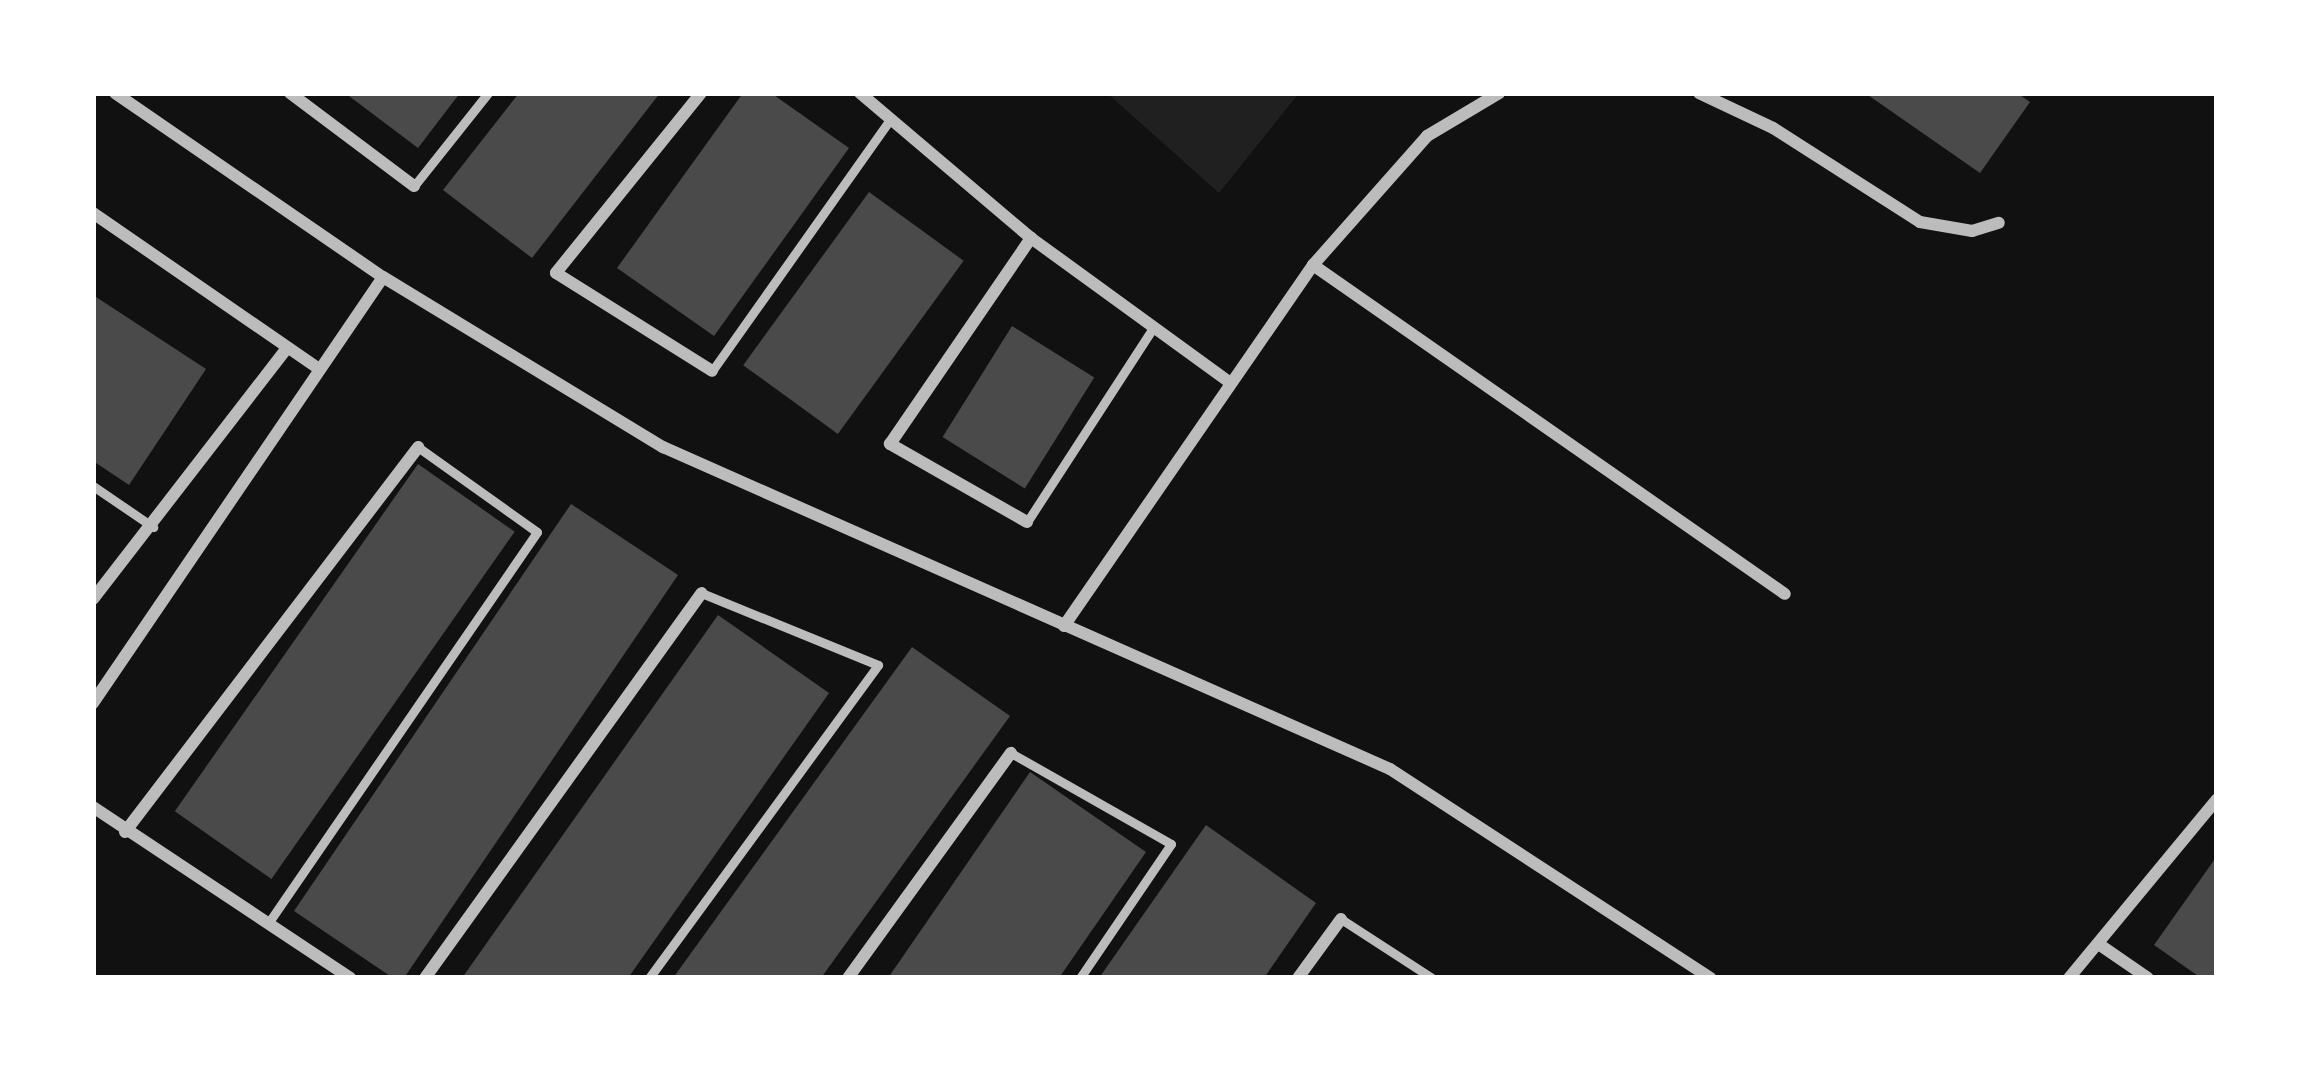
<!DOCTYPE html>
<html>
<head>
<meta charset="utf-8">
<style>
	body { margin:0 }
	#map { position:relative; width:2310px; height:1071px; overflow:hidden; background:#111; font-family:"Roboto Serif",serif }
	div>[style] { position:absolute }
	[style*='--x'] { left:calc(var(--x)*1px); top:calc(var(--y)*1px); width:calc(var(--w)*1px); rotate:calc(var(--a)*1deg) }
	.green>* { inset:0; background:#202020 }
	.building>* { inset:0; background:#4a4a4a; transform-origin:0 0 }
	.service>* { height:9px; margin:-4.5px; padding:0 4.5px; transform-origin:4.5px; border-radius:4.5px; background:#bcbcbc }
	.minor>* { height:12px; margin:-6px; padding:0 6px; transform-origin:6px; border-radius:6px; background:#bcbcbc }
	span { translate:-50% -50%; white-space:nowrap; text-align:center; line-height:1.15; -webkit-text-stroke:10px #fff; paint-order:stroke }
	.frame { position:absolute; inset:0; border:96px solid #fff; pointer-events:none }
</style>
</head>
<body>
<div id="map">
	<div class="green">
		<div style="clip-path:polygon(1107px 93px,1299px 93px,1219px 193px)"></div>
	</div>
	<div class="building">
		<div style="clip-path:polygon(345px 93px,460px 93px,418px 148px)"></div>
		<div style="clip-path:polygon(519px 93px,660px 93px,532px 258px,443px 190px)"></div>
		<div style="clip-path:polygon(743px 93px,771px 93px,849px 148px,714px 336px,617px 268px)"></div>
		<div style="clip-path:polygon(1865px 93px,2017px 93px,2030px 102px,1980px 173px)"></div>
		<div style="left:869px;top:192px;width:117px;height:214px;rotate:36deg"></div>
		<div style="clip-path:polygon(93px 295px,206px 369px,129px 485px,93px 461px)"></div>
		<div style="left:1012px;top:326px;width:97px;height:131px;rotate:32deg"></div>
		<div style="left:418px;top:464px;width:118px;height:424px;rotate:35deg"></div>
		<div style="clip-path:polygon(571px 504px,678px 575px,404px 978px,393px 978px,294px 911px)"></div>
		<div style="clip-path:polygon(718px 615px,829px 693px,628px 978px,462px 978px)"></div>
		<div style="clip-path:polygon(912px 647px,1010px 716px,821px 978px,673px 978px)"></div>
		<div style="clip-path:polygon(1030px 772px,1146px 852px,1059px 978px,888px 978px)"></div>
		<div style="clip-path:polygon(1206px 825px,1316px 903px,1264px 978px,1099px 978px)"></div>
		<div style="clip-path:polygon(2217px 856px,2217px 978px,2201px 978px,2154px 945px)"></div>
	</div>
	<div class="service">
		<div style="--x:414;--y:186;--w:119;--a:-51.5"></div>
		<div style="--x:712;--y:371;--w:308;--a:-54.7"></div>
		<div style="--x:93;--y:486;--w:73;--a:34.3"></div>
		<div style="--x:1027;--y:522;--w:231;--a:-57"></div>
		<div style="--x:1011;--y:753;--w:184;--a:29.6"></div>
		<div style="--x:1171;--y:844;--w:162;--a:124.2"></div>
		<div style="--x:1341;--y:919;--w:108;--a:33"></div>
		<div style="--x:269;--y:922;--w:473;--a:-55.5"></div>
		<div style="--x:537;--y:532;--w:146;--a:-144.5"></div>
		<div style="--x:649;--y:978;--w:388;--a:-53.8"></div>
		<div style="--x:878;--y:665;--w:190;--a:-157.8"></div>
	</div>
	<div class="minor">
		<div style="--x:115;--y:93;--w:325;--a:34.5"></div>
		<div style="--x:383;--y:277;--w:328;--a:31.3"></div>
		<div style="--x:663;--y:447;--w:795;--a:23.89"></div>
		<div style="--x:1390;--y:769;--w:383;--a:33.1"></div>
		<div style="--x:290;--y:93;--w:155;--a:36.9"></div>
		<div style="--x:701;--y:93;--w:231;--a:128.9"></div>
		<div style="--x:556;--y:273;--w:184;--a:32.1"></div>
		<div style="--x:860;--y:93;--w:224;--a:40.3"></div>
		<div style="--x:1031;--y:238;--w:245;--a:36"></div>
		<div style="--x:1699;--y:93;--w:82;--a:25.3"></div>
		<div style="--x:1773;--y:128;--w:174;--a:32.6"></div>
		<div style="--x:1920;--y:222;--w:53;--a:9.8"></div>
		<div style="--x:1972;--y:231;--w:28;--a:-17"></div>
		<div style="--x:93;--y:213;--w:275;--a:34.6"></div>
		<div style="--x:1313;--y:265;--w:575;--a:34.88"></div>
		<div style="--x:1027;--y:522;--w:158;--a:-150.3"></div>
		<div style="--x:890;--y:444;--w:250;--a:-55.6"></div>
		<div style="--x:93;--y:599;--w:316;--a:-52.3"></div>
		<div style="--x:1064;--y:626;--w:439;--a:-55.4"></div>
		<div style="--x:1313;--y:265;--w:172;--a:-48.5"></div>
		<div style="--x:1427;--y:136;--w:84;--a:-30.8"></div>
		<div style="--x:93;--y:703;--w:515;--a:-55.75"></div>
		<div style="--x:93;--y:807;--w:309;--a:33.6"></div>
		<div style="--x:125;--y:832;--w:484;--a:-52.7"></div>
		<div style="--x:2100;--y:945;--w:58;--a:34.5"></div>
		<div style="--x:425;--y:978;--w:474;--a:-54.3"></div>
		<div style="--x:848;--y:978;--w:278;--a:-54.1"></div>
		<div style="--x:1298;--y:978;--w:73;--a:-53.9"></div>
		<div style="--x:2069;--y:978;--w:232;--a:-50.4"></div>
	</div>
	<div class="frame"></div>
</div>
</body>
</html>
